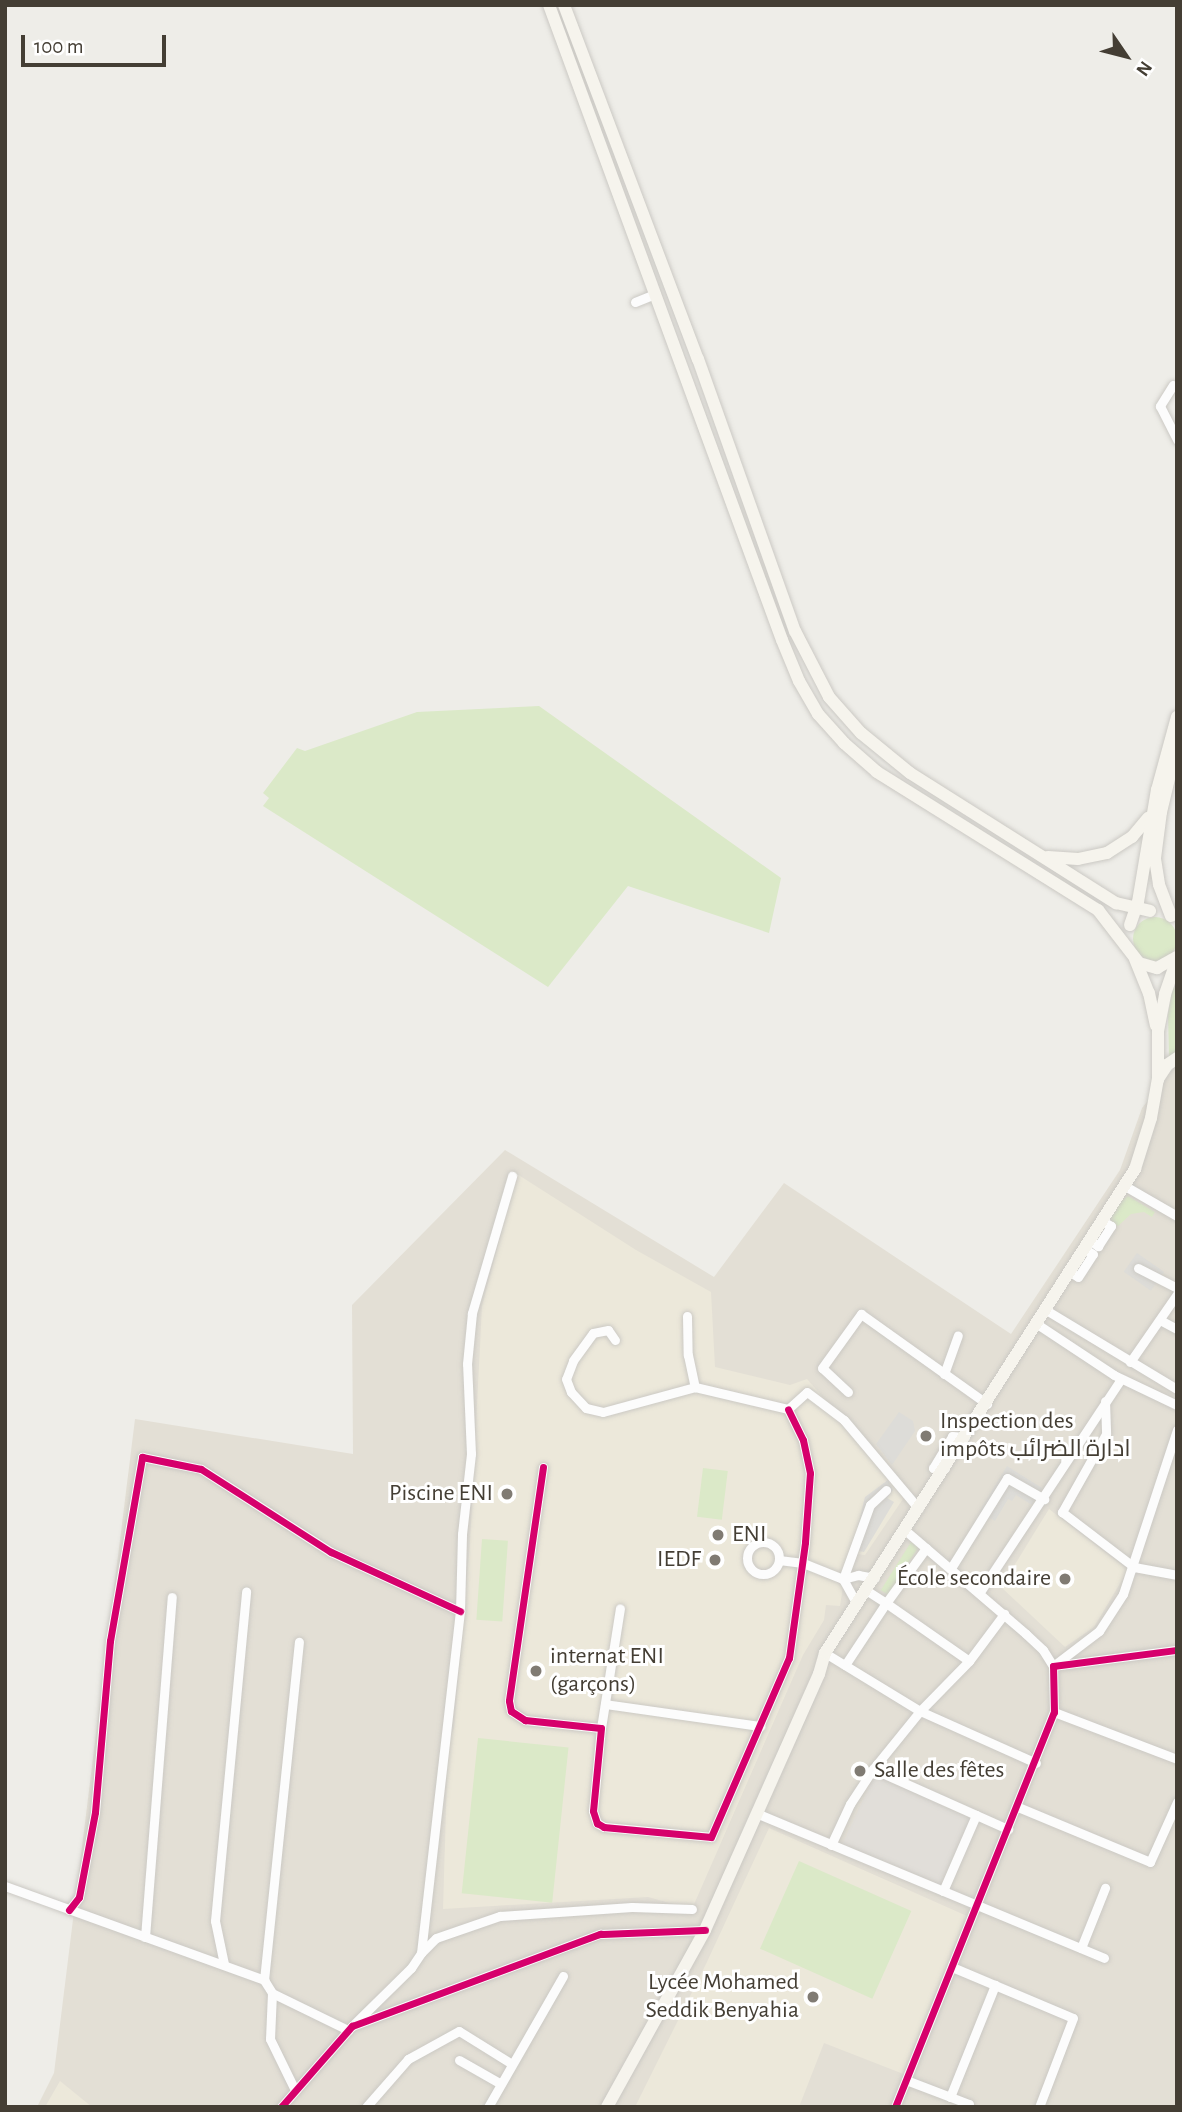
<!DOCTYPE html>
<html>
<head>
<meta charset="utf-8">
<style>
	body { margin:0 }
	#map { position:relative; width:1182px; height:2112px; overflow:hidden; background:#eeede8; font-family:"Alegreya Sans",Cairo,sans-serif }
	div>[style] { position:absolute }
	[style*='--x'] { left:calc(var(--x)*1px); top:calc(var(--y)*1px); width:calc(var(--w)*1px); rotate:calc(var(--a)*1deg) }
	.residential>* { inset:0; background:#e3dfd5 }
	.industrial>* { inset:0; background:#e1ded9; transform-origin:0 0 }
	.education>* { inset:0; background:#ece8da }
	.green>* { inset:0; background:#dbe9c8; transform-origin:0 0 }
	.round { border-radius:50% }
	.parking>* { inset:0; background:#dddcd8; transform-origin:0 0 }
	.roads { filter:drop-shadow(0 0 2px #cbc9c4) drop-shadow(0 0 2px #cbc9c4) }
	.minor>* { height:9px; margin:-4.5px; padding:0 4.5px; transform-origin:4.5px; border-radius:4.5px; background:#fcfcfc }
	.minor>.ring { margin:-4.5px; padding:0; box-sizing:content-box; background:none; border:9px solid #fcfcfc; border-radius:50% }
	.secondary>* { height:12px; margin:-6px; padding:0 6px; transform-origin:6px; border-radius:6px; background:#f6f4ed }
	.cycleway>* { height:7px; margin:-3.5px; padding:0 3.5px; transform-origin:3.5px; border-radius:3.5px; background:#d6006c }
	.dots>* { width:19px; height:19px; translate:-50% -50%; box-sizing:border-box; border:4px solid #fff; border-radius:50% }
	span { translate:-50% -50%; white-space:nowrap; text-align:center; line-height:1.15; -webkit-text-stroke:6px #fff; paint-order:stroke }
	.poi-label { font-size:24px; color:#443e34 }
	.left { translate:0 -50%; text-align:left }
	.right { translate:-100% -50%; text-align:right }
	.frame { position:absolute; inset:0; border:7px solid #443e34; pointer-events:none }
	.north { position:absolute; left:1091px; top:21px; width:70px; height:70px; -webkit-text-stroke:5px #fff; paint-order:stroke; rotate:125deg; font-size:19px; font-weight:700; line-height:28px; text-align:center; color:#443e34 }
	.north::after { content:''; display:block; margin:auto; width:24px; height:32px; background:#443e34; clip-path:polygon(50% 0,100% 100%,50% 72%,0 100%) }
	.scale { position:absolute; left:21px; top:35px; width:145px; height:32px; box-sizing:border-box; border:4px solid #443e34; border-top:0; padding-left:9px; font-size:21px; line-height:24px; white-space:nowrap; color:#443e34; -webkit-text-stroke:5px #fff; paint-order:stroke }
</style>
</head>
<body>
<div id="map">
	<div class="residential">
		<div style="clip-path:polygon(1177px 1064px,1177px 2107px,37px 2107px,54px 2073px,135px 1419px,353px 1454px,352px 1305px,505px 1150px,714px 1277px,784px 1183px,1011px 1334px,1120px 1170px,1142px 1108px)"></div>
	</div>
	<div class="industrial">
		<div style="left:875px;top:1774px;width:106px;height:77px;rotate:25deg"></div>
	</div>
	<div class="education">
		<div style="clip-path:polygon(517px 1174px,636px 1250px,711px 1292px,715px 1367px,790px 1385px,807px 1379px,907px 1493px,865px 1555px,848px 1553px,840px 1606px,826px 1605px,824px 1620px,803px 1655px,692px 1909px,648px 1897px,443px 1909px,448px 1741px,454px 1729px,470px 1542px,482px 1306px)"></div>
		<div style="clip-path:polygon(1049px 1509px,1128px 1570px,1094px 1627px,1065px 1647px,1001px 1587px)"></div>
		<div style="clip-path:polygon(769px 1828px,967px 1916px,906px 2075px,824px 2043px,799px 2107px,635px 2107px,706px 1964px)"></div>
		<div style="clip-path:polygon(60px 2081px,92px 2107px,45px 2107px)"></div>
	</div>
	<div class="green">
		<div style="clip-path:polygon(539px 706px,781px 878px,769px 933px,628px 886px,548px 987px,263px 806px,269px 798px,263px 793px,297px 748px,305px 751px,417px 712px)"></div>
		<div class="round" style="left:1133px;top:917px;width:44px;height:44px"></div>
		<div style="clip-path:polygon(1173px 986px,1177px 990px,1177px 1054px,1169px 1057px,1168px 1014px)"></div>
		<div style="clip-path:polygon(1128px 1196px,1155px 1212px,1152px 1217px,1144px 1212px,1131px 1214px,1118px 1226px,1109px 1220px,1122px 1200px)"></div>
		<div style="left:703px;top:1468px;width:25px;height:49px;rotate:7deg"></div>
		<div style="left:482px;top:1539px;width:26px;height:81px;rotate:4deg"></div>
		<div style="left:911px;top:1542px;width:9px;height:57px;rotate:32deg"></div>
		<div style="left:478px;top:1738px;width:91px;height:156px;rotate:6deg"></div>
		<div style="left:799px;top:1861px;width:123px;height:96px;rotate:24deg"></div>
	</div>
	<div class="parking">
		<div style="left:1137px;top:1253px;width:33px;height:23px;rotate:35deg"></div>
		<div style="clip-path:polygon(899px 1412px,913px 1421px,915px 1431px,892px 1465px,876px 1444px)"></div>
		<div style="clip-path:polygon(1007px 1466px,1042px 1488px,1032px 1505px,1016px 1495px,1012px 1501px,1008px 1499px,995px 1521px,979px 1512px)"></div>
		<div style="clip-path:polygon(888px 1480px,893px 1490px,887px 1498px,894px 1502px,864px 1552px,852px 1550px,865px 1497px)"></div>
	</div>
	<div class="roads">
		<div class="minor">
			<div style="--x:635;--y:302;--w:22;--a:-22"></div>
			<div style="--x:1173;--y:385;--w:25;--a:122"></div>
			<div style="--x:1160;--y:406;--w:38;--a:63"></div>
			<div style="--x:1125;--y:1186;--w:60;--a:30"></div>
			<div style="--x:1091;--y:1241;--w:9;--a:36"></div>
			<div style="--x:1098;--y:1246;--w:24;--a:-57"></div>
			<div style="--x:1111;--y:1226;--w:9;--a:-148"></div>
			<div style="--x:1138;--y:1268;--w:44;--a:27.1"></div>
			<div style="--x:1070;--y:1272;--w:9;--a:32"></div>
			<div style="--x:1078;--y:1277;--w:27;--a:-57"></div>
			<div style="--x:1093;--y:1254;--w:9;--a:-148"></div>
			<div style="--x:1046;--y:1310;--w:153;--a:31.1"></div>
			<div style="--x:687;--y:1316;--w:39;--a:89"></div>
			<div style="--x:688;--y:1355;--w:33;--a:78"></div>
			<div style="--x:1160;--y:1320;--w:19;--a:28"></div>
			<div style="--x:1037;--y:1324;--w:92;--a:33.5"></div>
			<div style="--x:1114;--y:1375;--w:70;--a:25.5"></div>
			<div style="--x:615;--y:1340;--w:12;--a:-125"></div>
			<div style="--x:608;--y:1330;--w:15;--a:169"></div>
			<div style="--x:593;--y:1333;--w:34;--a:126"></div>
			<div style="--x:573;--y:1361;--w:19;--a:111"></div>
			<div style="--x:566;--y:1379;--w:14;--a:69"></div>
			<div style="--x:571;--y:1392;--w:22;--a:47"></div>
			<div style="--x:586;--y:1408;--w:17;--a:13"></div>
			<div style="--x:603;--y:1412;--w:95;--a:-15.2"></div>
			<div style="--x:695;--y:1387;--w:96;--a:13.3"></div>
			<div style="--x:788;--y:1409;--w:25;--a:-42"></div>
			<div style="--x:807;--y:1392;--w:46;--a:37.1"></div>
			<div style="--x:844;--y:1420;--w:116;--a:49.9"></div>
			<div style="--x:1130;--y:1362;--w:83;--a:-55.3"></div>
			<div style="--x:944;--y:1374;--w:41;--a:-70.3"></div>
			<div style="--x:848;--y:1392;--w:35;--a:-137"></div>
			<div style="--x:822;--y:1368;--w:67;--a:-54.2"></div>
			<div style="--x:861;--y:1314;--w:155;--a:35.5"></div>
			<div style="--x:1105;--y:1401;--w:33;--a:88"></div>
			<div style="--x:1106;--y:1434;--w:90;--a:119.4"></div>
			<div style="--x:1062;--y:1512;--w:91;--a:37.4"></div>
			<div style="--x:1134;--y:1567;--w:44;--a:10.5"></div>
			<div style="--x:543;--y:1467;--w:236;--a:98.3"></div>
			<div style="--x:509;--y:1701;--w:10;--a:79"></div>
			<div style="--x:511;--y:1711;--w:17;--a:33"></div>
			<div style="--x:525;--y:1720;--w:76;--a:6"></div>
			<div style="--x:601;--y:1728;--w:83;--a:95.5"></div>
			<div style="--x:593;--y:1811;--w:13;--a:72"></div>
			<div style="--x:597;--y:1823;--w:8;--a:30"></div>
			<div style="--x:604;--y:1827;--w:107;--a:5.3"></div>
			<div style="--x:711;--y:1837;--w:195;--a:-66.5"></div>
			<div style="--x:789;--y:1658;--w:117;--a:-82.1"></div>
			<div style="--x:805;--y:1542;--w:69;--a:-85.9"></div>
			<div style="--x:810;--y:1473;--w:34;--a:-102"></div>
			<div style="--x:803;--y:1440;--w:34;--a:-116"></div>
			<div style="--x:945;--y:1468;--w:12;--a:180"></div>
			<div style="--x:933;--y:1468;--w:37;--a:-59"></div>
			<div style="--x:952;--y:1436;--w:13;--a:4"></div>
			<div style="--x:906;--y:1531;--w:158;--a:40.6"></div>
			<div style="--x:1026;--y:1634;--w:23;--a:43"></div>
			<div style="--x:1043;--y:1650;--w:19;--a:58"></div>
			<div style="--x:1053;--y:1666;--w:58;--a:-37.3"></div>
			<div style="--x:1099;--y:1631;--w:44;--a:-57"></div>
			<div style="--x:1123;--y:1594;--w:173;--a:-71.8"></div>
			<div class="ring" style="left:747px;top:1542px;width:23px;height:23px"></div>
			<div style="--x:926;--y:1548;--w:68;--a:126"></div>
			<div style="--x:886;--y:1603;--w:101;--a:34.9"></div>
			<div style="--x:969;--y:1661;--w:59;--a:-53.3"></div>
			<div style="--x:779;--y:1560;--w:24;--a:7"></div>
			<div style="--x:803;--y:1563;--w:43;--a:21.8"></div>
			<div style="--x:843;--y:1579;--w:29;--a:61"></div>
			<div style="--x:951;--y:1568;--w:106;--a:-58.1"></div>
			<div style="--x:1007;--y:1478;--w:43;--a:29.6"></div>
			<div style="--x:843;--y:1579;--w:79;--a:-70"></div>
			<div style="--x:870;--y:1505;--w:22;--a:-43"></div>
			<div style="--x:843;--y:1579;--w:16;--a:-15"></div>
			<div style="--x:858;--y:1575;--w:17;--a:10"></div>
			<div style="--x:980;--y:1592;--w:255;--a:-56.5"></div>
			<div style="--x:825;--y:1653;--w:111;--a:31.4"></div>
			<div style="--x:920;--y:1711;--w:127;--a:24.1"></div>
			<div style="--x:845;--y:1665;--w:74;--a:-56.5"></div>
			<div style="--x:886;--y:1603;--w:24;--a:-147"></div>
			<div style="--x:605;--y:1704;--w:157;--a:8.1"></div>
			<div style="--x:1054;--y:1712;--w:132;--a:20.9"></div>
			<div style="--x:601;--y:1728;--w:121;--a:-81"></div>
			<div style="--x:873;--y:1769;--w:148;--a:24"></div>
			<div style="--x:1018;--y:1807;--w:143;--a:22.6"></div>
			<div style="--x:1150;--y:1862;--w:66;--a:-65.8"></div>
			<div style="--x:756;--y:1813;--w:377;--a:22.6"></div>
			<div style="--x:831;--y:1845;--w:45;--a:-65.1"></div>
			<div style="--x:850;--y:1804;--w:42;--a:-56.7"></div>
			<div style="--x:873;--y:1769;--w:75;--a:-51"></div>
			<div style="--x:920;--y:1711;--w:70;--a:-45.6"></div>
			<div style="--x:5;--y:1886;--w:276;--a:19.9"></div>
			<div style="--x:264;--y:1980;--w:15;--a:58"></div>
			<div style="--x:272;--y:1993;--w:46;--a:92.5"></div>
			<div style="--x:270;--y:2039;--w:57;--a:63.9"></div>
			<div style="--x:943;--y:1891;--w:83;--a:-66.5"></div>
			<div style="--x:69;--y:1910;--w:16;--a:-52"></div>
			<div style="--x:79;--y:1897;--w:86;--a:-79.3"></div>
			<div style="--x:95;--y:1812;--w:172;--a:-85"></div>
			<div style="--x:110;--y:1641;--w:187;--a:-80.1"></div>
			<div style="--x:142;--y:1457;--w:60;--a:11.5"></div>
			<div style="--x:201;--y:1469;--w:154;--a:32.6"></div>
			<div style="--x:331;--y:1552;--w:142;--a:24.6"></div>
			<div style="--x:145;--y:1937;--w:341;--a:-85.5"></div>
			<div style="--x:1081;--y:1948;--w:65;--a:-68.2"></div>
			<div style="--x:421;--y:1953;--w:21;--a:-45"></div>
			<div style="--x:436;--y:1938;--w:68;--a:-19"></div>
			<div style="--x:500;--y:1916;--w:132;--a:-3.9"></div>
			<div style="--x:632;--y:1907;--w:60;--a:1.9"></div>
			<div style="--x:224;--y:1964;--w:44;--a:-101.8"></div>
			<div style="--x:215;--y:1921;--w:331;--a:-84.6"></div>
			<div style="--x:952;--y:1967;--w:131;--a:22.9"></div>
			<div style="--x:1073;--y:2018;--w:95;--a:110.9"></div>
			<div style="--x:264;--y:1980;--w:340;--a:-84.1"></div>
			<div style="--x:272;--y:1993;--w:85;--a:26"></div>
			<div style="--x:352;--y:2026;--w:83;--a:-44.5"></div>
			<div style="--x:411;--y:1968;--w:18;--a:-56"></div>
			<div style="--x:421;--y:1953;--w:344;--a:-83.5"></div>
			<div style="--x:460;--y:1611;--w:77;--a:-88.5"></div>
			<div style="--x:462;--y:1534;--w:81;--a:-83.6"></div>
			<div style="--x:471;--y:1454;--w:90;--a:-92.5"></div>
			<div style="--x:467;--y:1364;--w:51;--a:-84.4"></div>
			<div style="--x:472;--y:1313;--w:143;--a:-73.7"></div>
			<div style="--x:459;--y:2060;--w:48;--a:29.7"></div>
			<div style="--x:906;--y:2080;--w:67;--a:20.9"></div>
			<div style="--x:969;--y:2104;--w:3;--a:108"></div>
			<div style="--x:950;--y:2097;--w:121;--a:-68.1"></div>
			<div style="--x:281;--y:2107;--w:108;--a:-48.8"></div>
			<div style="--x:352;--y:2026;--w:265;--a:-20.4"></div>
			<div style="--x:600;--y:1934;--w:105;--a:-2.2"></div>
			<div style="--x:366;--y:2107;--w:64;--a:-48.8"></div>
			<div style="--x:408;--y:2059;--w:58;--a:-28.8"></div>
			<div style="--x:459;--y:2031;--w:62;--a:31.9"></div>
			<div style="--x:488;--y:2107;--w:151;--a:-60.2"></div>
			<div style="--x:895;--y:2107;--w:426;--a:-68.1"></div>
			<div style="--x:1054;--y:1712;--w:46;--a:-91.2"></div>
			<div style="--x:1053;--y:1666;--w:125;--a:-7.4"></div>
		</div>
		<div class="secondary">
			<div style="--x:549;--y:5;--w:676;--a:69.85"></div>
			<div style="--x:782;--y:640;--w:44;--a:67.5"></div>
			<div style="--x:799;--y:681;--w:38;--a:60"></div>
			<div style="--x:818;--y:714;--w:39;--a:48"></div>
			<div style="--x:844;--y:743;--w:44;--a:41.3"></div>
			<div style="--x:877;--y:772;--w:261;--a:32"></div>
			<div style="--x:1098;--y:910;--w:67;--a:52.3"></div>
			<div style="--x:1139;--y:963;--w:19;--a:16"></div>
			<div style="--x:1157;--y:968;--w:23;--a:-29"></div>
			<div style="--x:564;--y:5;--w:379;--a:69.3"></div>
			<div style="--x:698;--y:359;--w:289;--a:70.4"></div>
			<div style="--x:795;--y:631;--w:74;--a:62.7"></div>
			<div style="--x:829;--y:697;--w:48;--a:48.4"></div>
			<div style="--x:861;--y:733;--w:63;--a:39.2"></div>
			<div style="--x:910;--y:773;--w:244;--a:32.3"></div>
			<div style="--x:1116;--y:903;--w:35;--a:13"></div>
			<div style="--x:1048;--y:857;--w:30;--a:4"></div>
			<div style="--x:1078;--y:859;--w:30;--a:-12"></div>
			<div style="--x:1107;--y:853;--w:30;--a:-33"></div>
			<div style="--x:1132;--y:837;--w:25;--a:-50"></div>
			<div style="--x:1171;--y:916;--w:34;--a:-111"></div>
			<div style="--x:1159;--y:884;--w:26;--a:-99"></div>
			<div style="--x:1155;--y:858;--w:46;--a:-82.6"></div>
			<div style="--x:1161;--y:812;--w:65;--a:-76.6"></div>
			<div style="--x:1130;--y:925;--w:24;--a:-71"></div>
			<div style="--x:1138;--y:902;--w:114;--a:-80.4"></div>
			<div style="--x:1157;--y:790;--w:76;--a:-74.7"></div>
			<div style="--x:1135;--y:959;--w:37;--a:68"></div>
			<div style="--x:1149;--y:993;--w:33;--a:78"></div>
			<div style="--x:1158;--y:1079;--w:17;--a:-57"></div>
			<div style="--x:1167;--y:1065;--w:12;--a:-35"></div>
			<div style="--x:607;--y:2107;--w:202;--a:-61"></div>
			<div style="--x:705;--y:1930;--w:280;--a:-66"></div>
			<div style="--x:819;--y:1674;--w:22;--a:-74"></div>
			<div style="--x:825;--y:1653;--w:575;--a:-57.36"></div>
			<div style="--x:1135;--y:1169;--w:53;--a:-72.6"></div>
			<div style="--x:1151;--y:1118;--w:39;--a:-80"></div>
			<div style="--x:1158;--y:1080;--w:49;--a:-90"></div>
			<div style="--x:1158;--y:1031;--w:38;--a:-79"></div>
			<div style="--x:1165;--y:994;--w:37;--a:-71"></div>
		</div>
	</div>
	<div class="cycleway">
		<div style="--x:543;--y:1467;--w:236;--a:98.3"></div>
		<div style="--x:509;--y:1701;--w:10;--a:79"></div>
		<div style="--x:511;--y:1711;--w:17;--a:33"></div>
		<div style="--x:525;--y:1720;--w:76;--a:6"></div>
		<div style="--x:601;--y:1728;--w:83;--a:95.5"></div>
		<div style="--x:593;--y:1811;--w:13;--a:72"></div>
		<div style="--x:597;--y:1823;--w:8;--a:30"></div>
		<div style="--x:604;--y:1827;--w:107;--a:5.3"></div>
		<div style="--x:711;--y:1837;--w:195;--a:-66.5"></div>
		<div style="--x:789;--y:1658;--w:117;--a:-82.1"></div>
		<div style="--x:805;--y:1542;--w:69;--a:-85.9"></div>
		<div style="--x:810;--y:1473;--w:34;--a:-102"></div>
		<div style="--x:803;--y:1440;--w:34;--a:-116"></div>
		<div style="--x:69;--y:1910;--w:16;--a:-52"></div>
		<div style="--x:79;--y:1897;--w:86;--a:-79.3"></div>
		<div style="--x:95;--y:1812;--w:172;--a:-85"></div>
		<div style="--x:110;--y:1641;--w:187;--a:-80.1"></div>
		<div style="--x:142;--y:1457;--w:60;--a:11.5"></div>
		<div style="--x:201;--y:1469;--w:154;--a:32.6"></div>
		<div style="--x:331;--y:1552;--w:142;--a:24.6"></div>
		<div style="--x:281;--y:2107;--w:108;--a:-48.8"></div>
		<div style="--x:352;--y:2026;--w:265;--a:-20.4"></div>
		<div style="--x:600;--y:1934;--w:105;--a:-2.2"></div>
		<div style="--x:895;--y:2107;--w:426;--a:-68.1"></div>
		<div style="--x:1054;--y:1712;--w:46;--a:-91.2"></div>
		<div style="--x:1053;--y:1666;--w:125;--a:-7.4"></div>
	</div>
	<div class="dots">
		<div style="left:926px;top:1436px;background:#807b73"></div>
		<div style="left:507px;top:1494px;background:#807b73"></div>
		<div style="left:718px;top:1535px;background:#807b73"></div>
		<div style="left:715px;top:1560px;background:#807b73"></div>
		<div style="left:1065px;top:1579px;background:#807b73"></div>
		<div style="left:536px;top:1671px;background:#807b73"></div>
		<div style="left:860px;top:1771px;background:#807b73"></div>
		<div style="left:813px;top:1997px;background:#807b73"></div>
	</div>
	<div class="poi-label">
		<span class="left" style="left:940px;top:1436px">Inspection des<br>impôts ادارة الضرائب</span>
		<span class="right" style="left:493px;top:1494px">Piscine ENI</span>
		<span class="left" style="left:732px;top:1535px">ENI</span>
		<span class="right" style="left:701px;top:1560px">IEDF</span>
		<span class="right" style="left:1051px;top:1579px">École secondaire</span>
		<span class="left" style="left:550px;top:1671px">internat ENI<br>(garçons)</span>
		<span class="left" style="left:874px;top:1771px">Salle des fêtes</span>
		<span class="right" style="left:799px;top:1997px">Lycée Mohamed<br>Seddik Benyahia</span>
	</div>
	<div class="frame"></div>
	<div class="north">N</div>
	<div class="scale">100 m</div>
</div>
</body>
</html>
